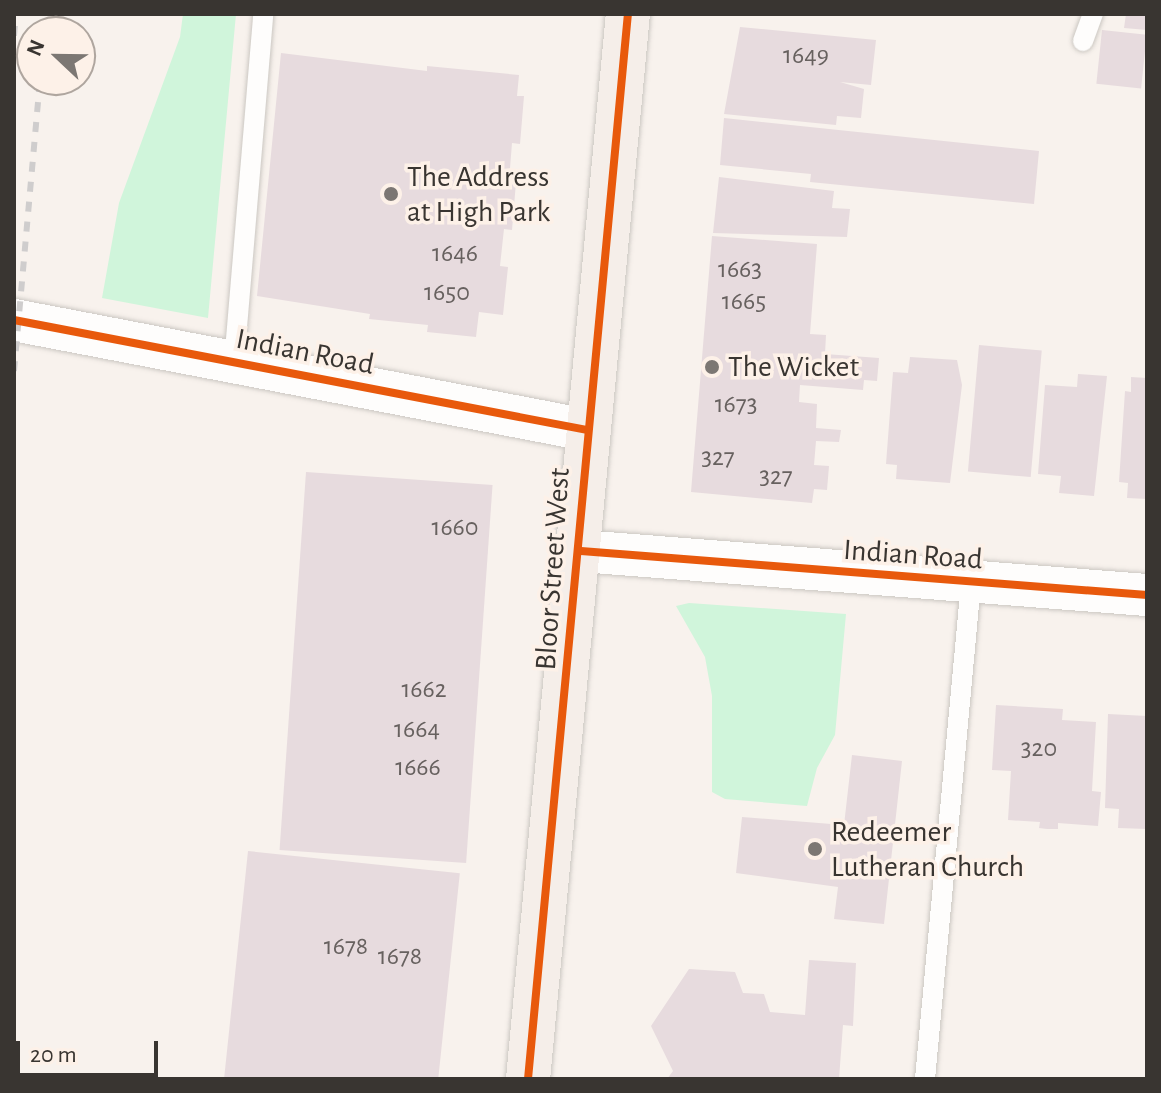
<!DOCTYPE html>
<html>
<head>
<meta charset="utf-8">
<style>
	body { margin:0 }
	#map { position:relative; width:1161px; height:1093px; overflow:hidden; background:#f8f2ed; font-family:"Alegreya Sans",sans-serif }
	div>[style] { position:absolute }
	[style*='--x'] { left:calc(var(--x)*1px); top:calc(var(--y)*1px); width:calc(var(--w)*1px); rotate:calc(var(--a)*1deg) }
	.green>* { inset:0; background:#d0f5db }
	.building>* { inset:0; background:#e7dbde; transform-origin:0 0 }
	.roads { filter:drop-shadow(0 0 2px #cbc7c2) drop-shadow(0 0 2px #cbc7c2) }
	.service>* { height:20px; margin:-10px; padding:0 10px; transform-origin:10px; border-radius:10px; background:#fefdfc }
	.minor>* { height:42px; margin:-21px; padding:0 21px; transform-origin:21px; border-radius:21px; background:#fefdfc }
	.primary>* { height:44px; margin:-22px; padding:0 22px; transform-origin:22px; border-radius:22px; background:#f5eee9 }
	.rail>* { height:6px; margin-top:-3px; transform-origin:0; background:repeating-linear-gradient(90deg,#cfcdcd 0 10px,transparent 0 20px) }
	.cycleway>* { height:8px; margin:-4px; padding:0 4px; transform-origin:4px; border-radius:4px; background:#e8590c }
	.dots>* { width:22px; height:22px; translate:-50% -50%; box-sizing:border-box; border:4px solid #fdf1e8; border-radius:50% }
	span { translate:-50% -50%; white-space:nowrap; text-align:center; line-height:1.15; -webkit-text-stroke:7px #fdf1e8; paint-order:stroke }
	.number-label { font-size:26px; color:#67615f }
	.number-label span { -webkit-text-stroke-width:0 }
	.poi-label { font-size:30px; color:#393531 }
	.left { translate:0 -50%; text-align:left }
	.street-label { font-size:30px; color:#393531 }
	.frame { position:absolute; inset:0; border:16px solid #393531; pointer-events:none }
	.north { position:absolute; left:16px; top:16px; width:80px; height:80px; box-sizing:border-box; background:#fdf1e8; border:2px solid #afa69f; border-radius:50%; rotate:292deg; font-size:22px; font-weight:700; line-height:32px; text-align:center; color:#393531 }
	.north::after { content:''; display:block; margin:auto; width:28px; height:36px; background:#7c7773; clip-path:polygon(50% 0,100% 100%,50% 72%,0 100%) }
	.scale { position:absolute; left:16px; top:1041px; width:142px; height:36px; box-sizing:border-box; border:4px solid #393531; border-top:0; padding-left:10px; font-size:24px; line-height:28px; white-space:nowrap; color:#393531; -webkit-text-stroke:6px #fdf1e8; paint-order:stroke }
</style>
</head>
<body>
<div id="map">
	<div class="green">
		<div style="clip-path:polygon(183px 14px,236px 14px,208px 318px,102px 298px,119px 203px,180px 37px)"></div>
		<div style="clip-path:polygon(689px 603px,846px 614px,835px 735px,817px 768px,807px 806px,725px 799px,712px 792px,712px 696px,705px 657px,676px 606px)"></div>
	</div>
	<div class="building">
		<div style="clip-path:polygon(1126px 14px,1147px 14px,1147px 30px,1124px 28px)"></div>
		<div style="clip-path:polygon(740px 27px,876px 40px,871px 85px,840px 82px,864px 89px,861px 118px,837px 116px,836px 125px,724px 114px)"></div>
		<div style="left:1102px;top:30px;width:45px;height:54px;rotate:6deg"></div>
		<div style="clip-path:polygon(281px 53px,427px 71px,427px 66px,519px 75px,517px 96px,524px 96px,520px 144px,512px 143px,509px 181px,516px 182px,512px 230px,504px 229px,500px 266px,508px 267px,503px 315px,479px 312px,476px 337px,427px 332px,428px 325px,369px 319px,370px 314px,257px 296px)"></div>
		<div style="clip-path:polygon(724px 118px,1039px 151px,1034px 204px,810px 182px,811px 174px,720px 165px)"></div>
		<div style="clip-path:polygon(719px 177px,834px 191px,832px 208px,850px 209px,847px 237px,713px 233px)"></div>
		<div style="clip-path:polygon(712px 236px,817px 244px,810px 334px,826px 335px,825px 354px,879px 358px,877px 381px,864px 380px,863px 390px,800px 385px,799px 402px,817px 404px,816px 428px,841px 430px,839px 442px,816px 441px,814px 465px,829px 466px,827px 490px,814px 489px,812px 503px,691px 492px)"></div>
		<div style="left:979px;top:345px;width:63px;height:127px;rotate:5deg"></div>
		<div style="clip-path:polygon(910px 357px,957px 360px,962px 385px,950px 483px,896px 479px,897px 465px,886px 464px,893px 372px,908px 373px)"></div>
		<div style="clip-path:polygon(1078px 374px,1107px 376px,1094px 496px,1059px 493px,1061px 476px,1038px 474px,1045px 385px,1077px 387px)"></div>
		<div style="clip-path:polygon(1131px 377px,1147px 378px,1147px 499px,1127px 498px,1128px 483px,1119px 482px,1125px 391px,1131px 392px)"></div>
		<div style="left:306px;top:472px;width:187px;height:379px;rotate:4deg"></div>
		<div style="clip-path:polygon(996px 705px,1063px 709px,1062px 720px,1096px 722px,1092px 791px,1101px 792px,1098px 826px,1058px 823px,1058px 829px,1047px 829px,1039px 828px,1040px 822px,1008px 820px,1011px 771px,992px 770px)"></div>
		<div style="clip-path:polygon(1108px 714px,1147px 716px,1147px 829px,1118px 828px,1119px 809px,1105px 808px)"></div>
		<div style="clip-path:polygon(852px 755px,902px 761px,884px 924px,834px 919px,838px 887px,736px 873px,742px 817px,844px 825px)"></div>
		<div style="left:248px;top:851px;width:213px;height:229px;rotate:6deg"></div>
		<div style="clip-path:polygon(809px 960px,856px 963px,853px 1026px,843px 1025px,839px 1079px,667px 1079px,673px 1071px,651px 1026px,689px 969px,735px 972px,743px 993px,764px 994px,770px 1012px,805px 1015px)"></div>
	</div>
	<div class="roads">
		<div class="service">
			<div style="--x:1083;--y:41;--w:29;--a:-70"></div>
			<div style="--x:234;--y:363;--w:350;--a:-85.2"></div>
			<div style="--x:925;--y:1079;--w:498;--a:-84.7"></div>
		</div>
		<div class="minor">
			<div style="--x:14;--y:320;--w:583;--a:10.87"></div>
			<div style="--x:581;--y:551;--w:568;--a:4.45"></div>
		</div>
		<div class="primary">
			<div style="--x:528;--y:1079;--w:1070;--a:-84.64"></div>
		</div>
	</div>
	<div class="rail">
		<div style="--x:44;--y:32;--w:18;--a:-84"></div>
		<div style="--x:14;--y:36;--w:22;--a:-85"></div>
		<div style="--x:14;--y:371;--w:292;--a:-84.9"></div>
	</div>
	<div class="cycleway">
		<div style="--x:14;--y:320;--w:583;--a:10.87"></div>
		<div style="--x:581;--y:551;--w:568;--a:4.45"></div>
		<div style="--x:528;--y:1079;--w:1070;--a:-84.64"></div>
	</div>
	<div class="dots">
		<div style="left:391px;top:194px;background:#7c7773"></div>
		<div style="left:712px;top:367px;background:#7c7773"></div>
		<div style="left:815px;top:849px;background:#7c7773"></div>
	</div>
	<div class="number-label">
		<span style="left:806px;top:56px">1649</span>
		<span style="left:455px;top:254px">1646</span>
		<span style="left:740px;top:270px">1663</span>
		<span style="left:447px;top:293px">1650</span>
		<span style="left:744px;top:302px">1665</span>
		<span style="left:736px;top:405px">1673</span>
		<span style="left:718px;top:458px">327</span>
		<span style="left:776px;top:477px">327</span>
		<span style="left:455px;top:528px">1660</span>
		<span style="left:424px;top:690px">1662</span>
		<span style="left:417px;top:730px">1664</span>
		<span style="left:1039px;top:749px">320</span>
		<span style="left:418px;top:768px">1666</span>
		<span style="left:346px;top:947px">1678</span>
		<span style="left:400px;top:957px">1678</span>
	</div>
	<div class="poi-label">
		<span class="left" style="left:407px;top:194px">The Address<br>at High Park</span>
		<span class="left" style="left:728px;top:367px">The Wicket</span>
		<span class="left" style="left:831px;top:849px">Redeemer<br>Lutheran Church</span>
	</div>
	<div class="street-label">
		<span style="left:305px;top:352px;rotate:11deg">Indian Road</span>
		<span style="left:913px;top:555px;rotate:4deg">Indian Road</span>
		<span style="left:553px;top:569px;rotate:-86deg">Bloor Street West</span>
	</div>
	<div class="frame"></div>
	<div class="north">N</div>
	<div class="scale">20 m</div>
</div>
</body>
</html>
